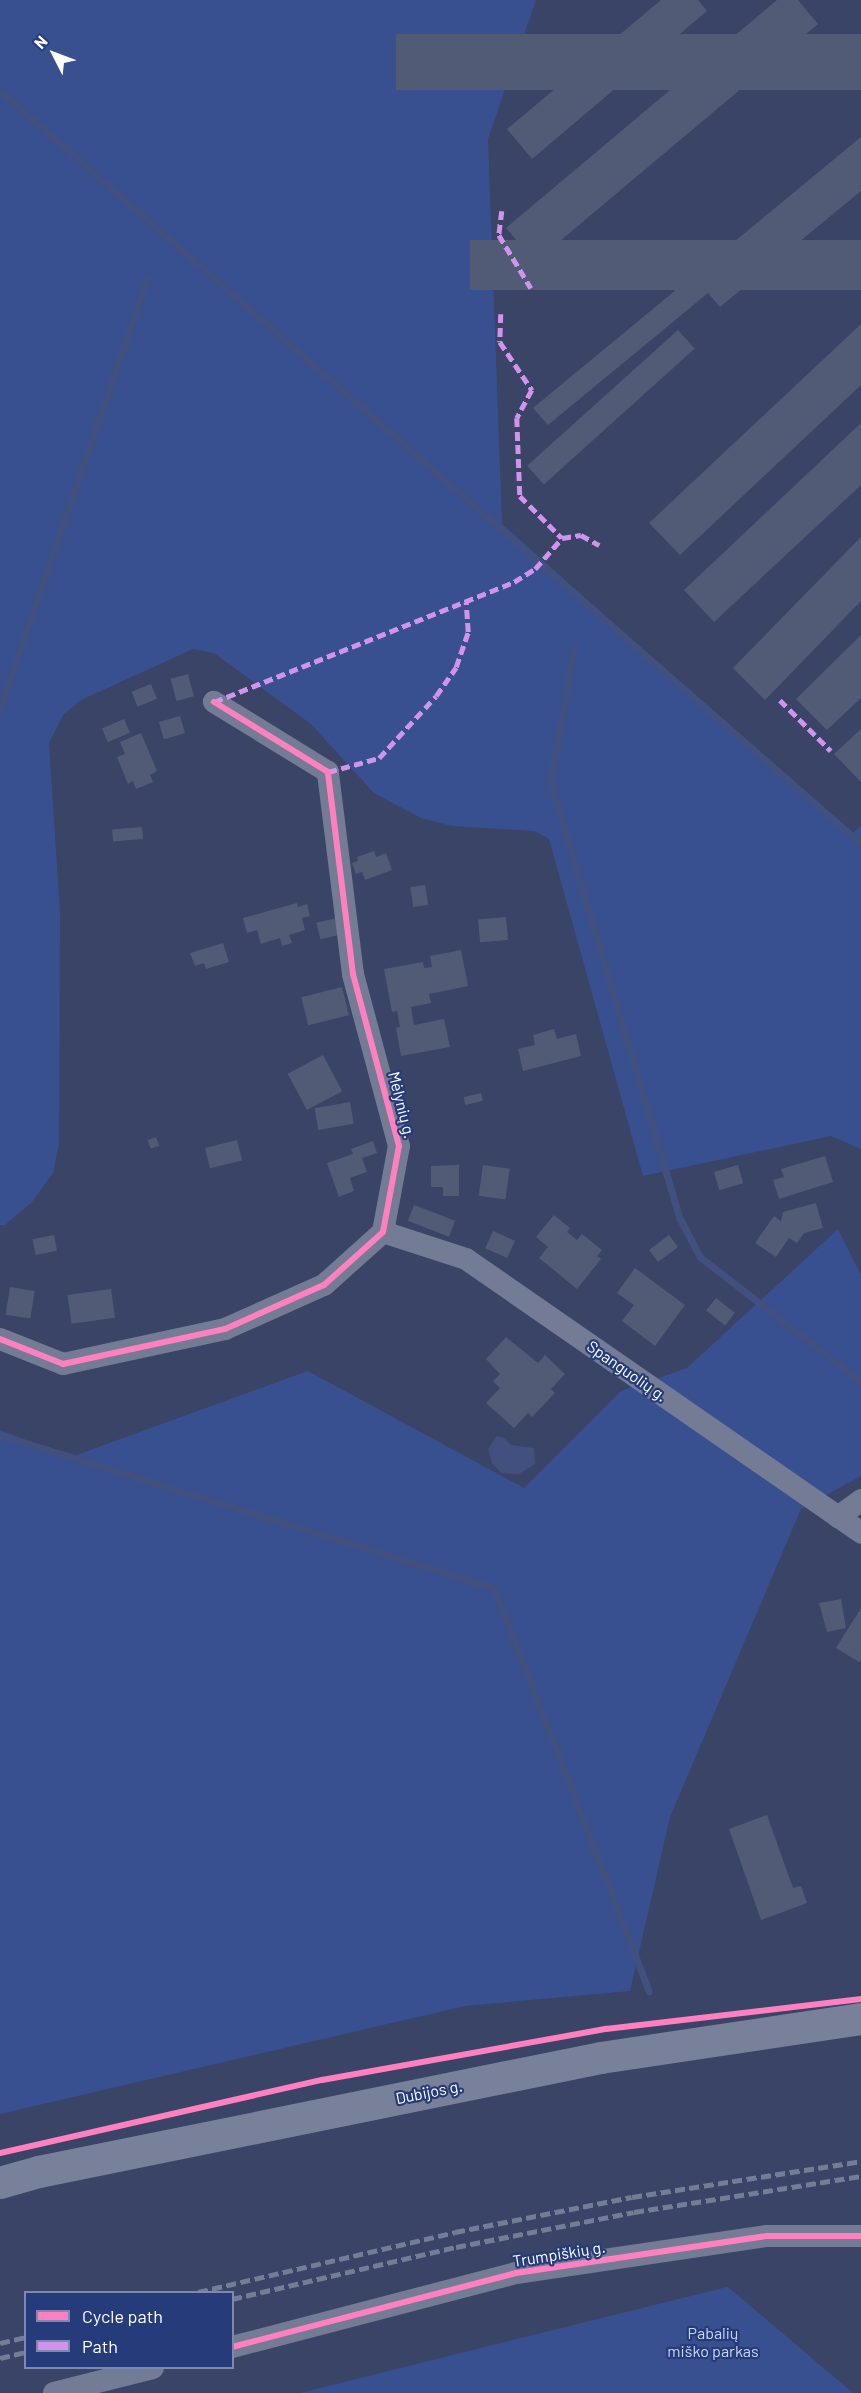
<!DOCTYPE html>
<html>
<head>
<meta charset="utf-8">
<style>
	body { margin:0 }
	#map { position:relative; width:861px; height:2393px; overflow:hidden; background:#394466; font-family:Barlow,sans-serif }
	div>[style] { position:absolute }
	[style*='--x'] { left:calc(var(--x)*1px); top:calc(var(--y)*1px); width:calc(var(--w)*1px); rotate:calc(var(--a)*1deg) }
	.green>* { inset:0; background:#395090 }
	.water>* { inset:0; background:#41507e }
	.stream>* { height:7px; margin:-3.5px; padding:0 3.5px; transform-origin:3.5px; border-radius:3.5px; background:#41507e }
	.building>* { inset:0; background:#525b76; transform-origin:0 0 }
	.minor>* { height:22px; margin:-11px; padding:0 11px; transform-origin:11px; border-radius:11px; background:#737b95 }
	.secondary>* { height:32px; margin:-16px; padding:0 16px; transform-origin:16px; border-radius:16px; background:#798099 }
	.rail>* { height:4.5px; margin-top:-2.25px; transform-origin:0; background:repeating-linear-gradient(90deg,#747d95 0 10px,transparent 0 14.5px) }
	.quiet>* { height:4.5px; margin-top:-2.25px; transform-origin:0; background:repeating-linear-gradient(90deg,#d193ec 0 9px,transparent 0 13.5px) }
	.cycleway>* { height:6px; margin:-3px; padding:0 3px; transform-origin:3px; border-radius:3px; background:#ff80c0 }
	span { translate:-50% -50%; white-space:nowrap; text-align:center; line-height:1.15; -webkit-text-stroke:4.5px #263b79; paint-order:stroke }
	.street-label { font-size:16px; color:#fff }
	.park-label { font-size:16px; color:#cbd6f3 }
	.legend { position:absolute; left:24px; top:2291px; width:210px; height:78px; box-sizing:border-box; background:#263b79; border:2px solid #7d89af; margin:0; padding:8px 10px; list-style:none; font-size:18px; color:#fff }
	.legend li { display:flex; align-items:center; gap:12px; height:30px }
	.legend b { width:30px; border:2px solid #7d89af }
	.north { position:absolute; left:24px; top:24px; width:60px; height:60px; -webkit-text-stroke:4px #263b79; paint-order:stroke; rotate:312deg; font-size:16px; font-weight:700; line-height:24px; text-align:center; color:#fff }
	.north::after { content:''; display:block; margin:auto; width:21px; height:27px; background:#fff; clip-path:polygon(50% 0,100% 100%,50% 72%,0 100%) }
</style>
</head>
<body>
<div id="map">
	<div class="green">
		<div style="clip-path:polygon(0 0,536px 0,488px 139px,502px 524px,851px 835px,861px 825px,861px 1149px,831px 1136px,643px 1176px,549px 839px,535px 831px,452px 826px,421px 818px,374px 793px,311px 724px,214px 653px,193px 649px,81px 700px,63px 715px,49px 743px,60px 912px,59px 1143px,53px 1173px,32px 1202px,5px 1225px,0 1225px)"></div>
		<div style="clip-path:polygon(838px 1229px,861px 1275px,861px 1476px,801px 1509px,670px 1817px,630px 1991px,465px 2006px,0 2114px,0 1430px,71px 1457px,308px 1371px,524px 1488px,621px 1391px,687px 1368px)"></div>
		<div style="clip-path:polygon(728px 2287px,853px 2393px,300px 2393px,727px 2287px)"></div>
	</div>
	<div class="water">
		<div style="clip-path:polygon(497px 1436px,504px 1438px,511px 1445px,534px 1448px,535px 1464px,519px 1474px,501px 1473px,492px 1463px,488px 1449px)"></div>
	</div>
	<div class="stream">
		<div style="--x:0;--y:91;--w:1144;--a:41.17"></div>
		<div style="--x:574;--y:648;--w:135;--a:100.2"></div>
		<div style="--x:550;--y:781;--w:455;--a:73.5"></div>
		<div style="--x:679;--y:1217;--w:45;--a:62.3"></div>
		<div style="--x:700;--y:1257;--w:204;--a:37.8"></div>
		<div style="--x:0;--y:708;--w:453;--a:-71.1"></div>
		<div style="--x:0;--y:1435;--w:517;--a:17.21"></div>
		<div style="--x:494;--y:1588;--w:432;--a:69"></div>
	</div>
	<div class="building">
		<div style="clip-path:polygon(661px 0,698px 0,707px 11px,532px 159px,507px 129px)"></div>
		<div style="clip-path:polygon(777px 0,798px 0,818px 24px,535px 262px,506px 228px)"></div>
		<div style="left:861px;top:34px;width:56px;height:465px;rotate:90deg"></div>
		<div style="clip-path:polygon(861px 137px,861px 191px,720px 307px,708px 293px,548px 425px,533px 408px)"></div>
		<div style="left:861px;top:240px;width:50px;height:391px;rotate:90deg"></div>
		<div style="clip-path:polygon(861px 324px,861px 385px,680px 555px,649px 523px)"></div>
		<div style="left:678px;top:330px;width:25px;height:203px;rotate:48deg"></div>
		<div style="clip-path:polygon(861px 423px,861px 485px,714px 622px,684px 590px)"></div>
		<div style="clip-path:polygon(861px 537px,861px 601px,765px 700px,733px 668px)"></div>
		<div style="clip-path:polygon(861px 635px,861px 698px,827px 730px,796px 699px)"></div>
		<div style="left:188px;top:674px;width:23px;height:18px;rotate:75deg"></div>
		<div style="left:151px;top:684px;width:16px;height:21px;rotate:68deg"></div>
		<div style="left:180px;top:716px;width:18px;height:22px;rotate:74deg"></div>
		<div style="left:124px;top:719px;width:15px;height:24px;rotate:67deg"></div>
		<div style="clip-path:polygon(861px 729px,861px 782px,834px 754px)"></div>
		<div style="clip-path:polygon(141px 733px,157px 771px,150px 775px,153px 782px,136px 789px,133px 781px,128px 784px,117px 757px,125px 754px,120px 742px)"></div>
		<div style="left:142px;top:827px;width:12px;height:30px;rotate:85deg"></div>
		<div style="clip-path:polygon(374px 851px,376px 857px,386px 853px,392px 870px,365px 880px,362px 872px,356px 874px,352px 863px,358px 861px,357px 857px)"></div>
		<div style="left:425px;top:885px;width:20px;height:15px;rotate:81deg"></div>
		<div style="clip-path:polygon(297px 903px,298px 907px,307px 904px,310px 916px,302px 918px,305px 930px,289px 935px,292px 943px,282px 946px,280px 938px,261px 944px,257px 930px,247px 933px,243px 918px)"></div>
		<div style="left:506px;top:917px;width:23px;height:28px;rotate:85deg"></div>
		<div style="left:337px;top:918px;width:17px;height:21px;rotate:77deg"></div>
		<div style="clip-path:polygon(223px 943px,229px 962px,206px 969px,204px 963px,195px 966px,190px 953px)"></div>
		<div style="clip-path:polygon(461px 950px,468px 986px,429px 994px,431px 1003px,411px 1007px,414px 1025px,444px 1019px,450px 1047px,401px 1056px,396px 1028px,400px 1027px,397px 1011px,392px 1012px,384px 969px,423px 962px,424px 968px,432px 967px,430px 956px)"></div>
		<div style="left:342px;top:987px;width:29px;height:42px;rotate:76deg"></div>
		<div style="clip-path:polygon(554px 1029px,557px 1039px,576px 1034px,581px 1056px,523px 1071px,518px 1049px,535px 1045px,533px 1035px)"></div>
		<div style="left:323px;top:1055px;width:41px;height:40px;rotate:62deg"></div>
		<div style="left:481px;top:1093px;width:8px;height:18px;rotate:76deg"></div>
		<div style="left:350px;top:1102px;width:22px;height:36px;rotate:80deg"></div>
		<div style="left:156px;top:1137px;width:9px;height:9px;rotate:69deg"></div>
		<div style="left:237px;top:1140px;width:21px;height:33px;rotate:76deg"></div>
		<div style="clip-path:polygon(373px 1141px,377px 1153px,362px 1158px,367px 1172px,350px 1178px,354px 1191px,339px 1197px,327px 1163px,353px 1154px,351px 1149px)"></div>
		<div style="clip-path:polygon(825px 1156px,833px 1182px,779px 1199px,773px 1180px,784px 1177px,781px 1169px)"></div>
		<div style="clip-path:polygon(459px 1165px,459px 1196px,443px 1196px,443px 1187px,431px 1187px,431px 1166px)"></div>
		<div style="left:483px;top:1165px;width:27px;height:31px;rotate:8deg"></div>
		<div style="left:738px;top:1165px;width:19px;height:25px;rotate:74deg"></div>
		<div style="clip-path:polygon(816px 1203px,823px 1228px,804px 1233px,797px 1243px,789px 1238px,776px 1257px,755px 1243px,774px 1216px,781px 1221px,783px 1212px)"></div>
		<div style="left:414px;top:1205px;width:44px;height:17px;rotate:21deg"></div>
		<div style="clip-path:polygon(554px 1215px,570px 1228px,567px 1232px,577px 1240px,582px 1234px,602px 1250px,597px 1256px,601px 1259px,577px 1289px,539px 1258px,548px 1247px,536px 1237px)"></div>
		<div style="left:493px;top:1231px;width:24px;height:19px;rotate:24deg"></div>
		<div style="left:54px;top:1235px;width:16px;height:22px;rotate:79deg"></div>
		<div style="left:669px;top:1235px;width:15px;height:25px;rotate:53deg"></div>
		<div style="clip-path:polygon(635px 1268px,685px 1305px,655px 1346px,622px 1321px,634px 1305px,617px 1293px)"></div>
		<div style="left:10px;top:1287px;width:25px;height:28px;rotate:9deg"></div>
		<div style="left:111px;top:1289px;width:29px;height:44px;rotate:82deg"></div>
		<div style="left:716px;top:1298px;width:24px;height:16px;rotate:38deg"></div>
		<div style="clip-path:polygon(506px 1337px,538px 1363px,545px 1355px,565px 1374px,551px 1389px,555px 1393px,532px 1417px,528px 1413px,514px 1428px,486px 1403px,500px 1388px,493px 1381px,500px 1374px,486px 1359px)"></div>
		<div style="clip-path:polygon(841px 1599px,846px 1628px,827px 1632px,819px 1603px)"></div>
		<div style="clip-path:polygon(861px 1608px,861px 1659px,859px 1662px,836px 1648px)"></div>
		<div style="clip-path:polygon(767px 1815px,793px 1888px,801px 1886px,807px 1903px,761px 1920px,729px 1829px)"></div>
	</div>
	<div class="minor">
		<div style="--x:383;--y:1232;--w:87;--a:18"></div>
		<div style="--x:466;--y:1259;--w:481;--a:34.7"></div>
		<div style="--x:0;--y:1339;--w:68;--a:21.6"></div>
		<div style="--x:63;--y:1364;--w:166;--a:-12.2"></div>
		<div style="--x:225;--y:1329;--w:108;--a:-24"></div>
		<div style="--x:324;--y:1285;--w:79;--a:-41.9"></div>
		<div style="--x:383;--y:1232;--w:87;--a:-79.5"></div>
		<div style="--x:399;--y:1146;--w:178;--a:-105"></div>
		<div style="--x:353;--y:974;--w:204;--a:-97.1"></div>
		<div style="--x:328;--y:772;--w:134;--a:-148.4"></div>
		<div style="--x:838;--y:1517;--w:29;--a:-36"></div>
		<div style="--x:232;--y:2347;--w:293;--a:-14.6"></div>
		<div style="--x:516;--y:2273;--w:254;--a:-8.4"></div>
		<div style="--x:767;--y:2236;--w:94;--a:0"></div>
		<div style="--x:54;--y:2393;--w:102;--a:-14.2"></div>
	</div>
	<div class="secondary">
		<div style="--x:0;--y:2183;--w:41;--a:-15.8"></div>
		<div style="--x:39;--y:2172;--w:573;--a:-11.47"></div>
		<div style="--x:601;--y:2058;--w:263;--a:-8.5"></div>
	</div>
	<div class="rail">
		<div style="--x:198;--y:2292;--w:264;--a:-13.1"></div>
		<div style="--x:455;--y:2232;--w:180;--a:-11.2"></div>
		<div style="--x:632;--y:2197;--w:232;--a:-8.9"></div>
		<div style="--x:232;--y:2299;--w:230;--a:-13.1"></div>
		<div style="--x:456;--y:2247;--w:181;--a:-11.1"></div>
		<div style="--x:634;--y:2212;--w:230;--a:-9"></div>
		<div style="--x:0;--y:2343;--w:27;--a:-13"></div>
		<div style="--x:0;--y:2358;--w:27;--a:-13"></div>
	</div>
	<div class="quiet">
		<div style="--x:502;--y:211;--w:24;--a:97"></div>
		<div style="--x:499;--y:235;--w:62;--a:58.9"></div>
		<div style="--x:501;--y:314;--w:28;--a:92"></div>
		<div style="--x:500;--y:342;--w:58;--a:56.3"></div>
		<div style="--x:532;--y:390;--w:32;--a:118"></div>
		<div style="--x:517;--y:418;--w:78;--a:87.8"></div>
		<div style="--x:520;--y:496;--w:59;--a:45"></div>
		<div style="--x:780;--y:700;--w:72;--a:45"></div>
		<div style="--x:214;--y:702;--w:323;--a:-21.8"></div>
		<div style="--x:514;--y:582;--w:25;--a:-32"></div>
		<div style="--x:535;--y:569;--w:41;--a:-48.9"></div>
		<div style="--x:562;--y:538;--w:19;--a:-9"></div>
		<div style="--x:581;--y:535;--w:21;--a:29"></div>
		<div style="--x:328;--y:772;--w:53;--a:-15.4"></div>
		<div style="--x:379;--y:758;--w:84;--a:-47.4"></div>
		<div style="--x:436;--y:696;--w:35;--a:-55"></div>
		<div style="--x:456;--y:667;--w:37;--a:-71"></div>
		<div style="--x:468;--y:632;--w:30;--a:-94"></div>
	</div>
	<div class="cycleway">
		<div style="--x:0;--y:1339;--w:68;--a:21.6"></div>
		<div style="--x:63;--y:1364;--w:166;--a:-12.2"></div>
		<div style="--x:225;--y:1329;--w:108;--a:-24"></div>
		<div style="--x:324;--y:1285;--w:79;--a:-41.9"></div>
		<div style="--x:383;--y:1232;--w:87;--a:-79.5"></div>
		<div style="--x:399;--y:1146;--w:178;--a:-105"></div>
		<div style="--x:353;--y:974;--w:204;--a:-97.1"></div>
		<div style="--x:328;--y:772;--w:134;--a:-148.4"></div>
		<div style="--x:0;--y:2153;--w:330;--a:-12.8"></div>
		<div style="--x:322;--y:2080;--w:289;--a:-10.2"></div>
		<div style="--x:606;--y:2029;--w:257;--a:-6.7"></div>
		<div style="--x:232;--y:2347;--w:293;--a:-14.6"></div>
		<div style="--x:516;--y:2273;--w:254;--a:-8.4"></div>
		<div style="--x:767;--y:2236;--w:94;--a:0"></div>
	</div>
	<div class="street-label">
		<span style="left:402px;top:1105px;rotate:76deg">Mėlynių g.</span>
		<span style="left:627px;top:1371px;rotate:35deg">Spanguolių g.</span>
		<span style="left:429px;top:2092px;rotate:-11deg">Dubijos g.</span>
		<span style="left:559px;top:2254px;rotate:-9deg">Trumpiškių g.</span>
	</div>
	<div class="park-label">
		<span style="left:713px;top:2342px">Pabalių<br>miško parkas</span>
	</div>
	<ul class="legend">
	<li><b style="height:8px;background:#ff80c0"></b>Cycle path</li>
	<li><b style="height:8px;background:#d193ec"></b>Path</li>
	</ul>
	<div class="north">N</div>
</div>
</body>
</html>
